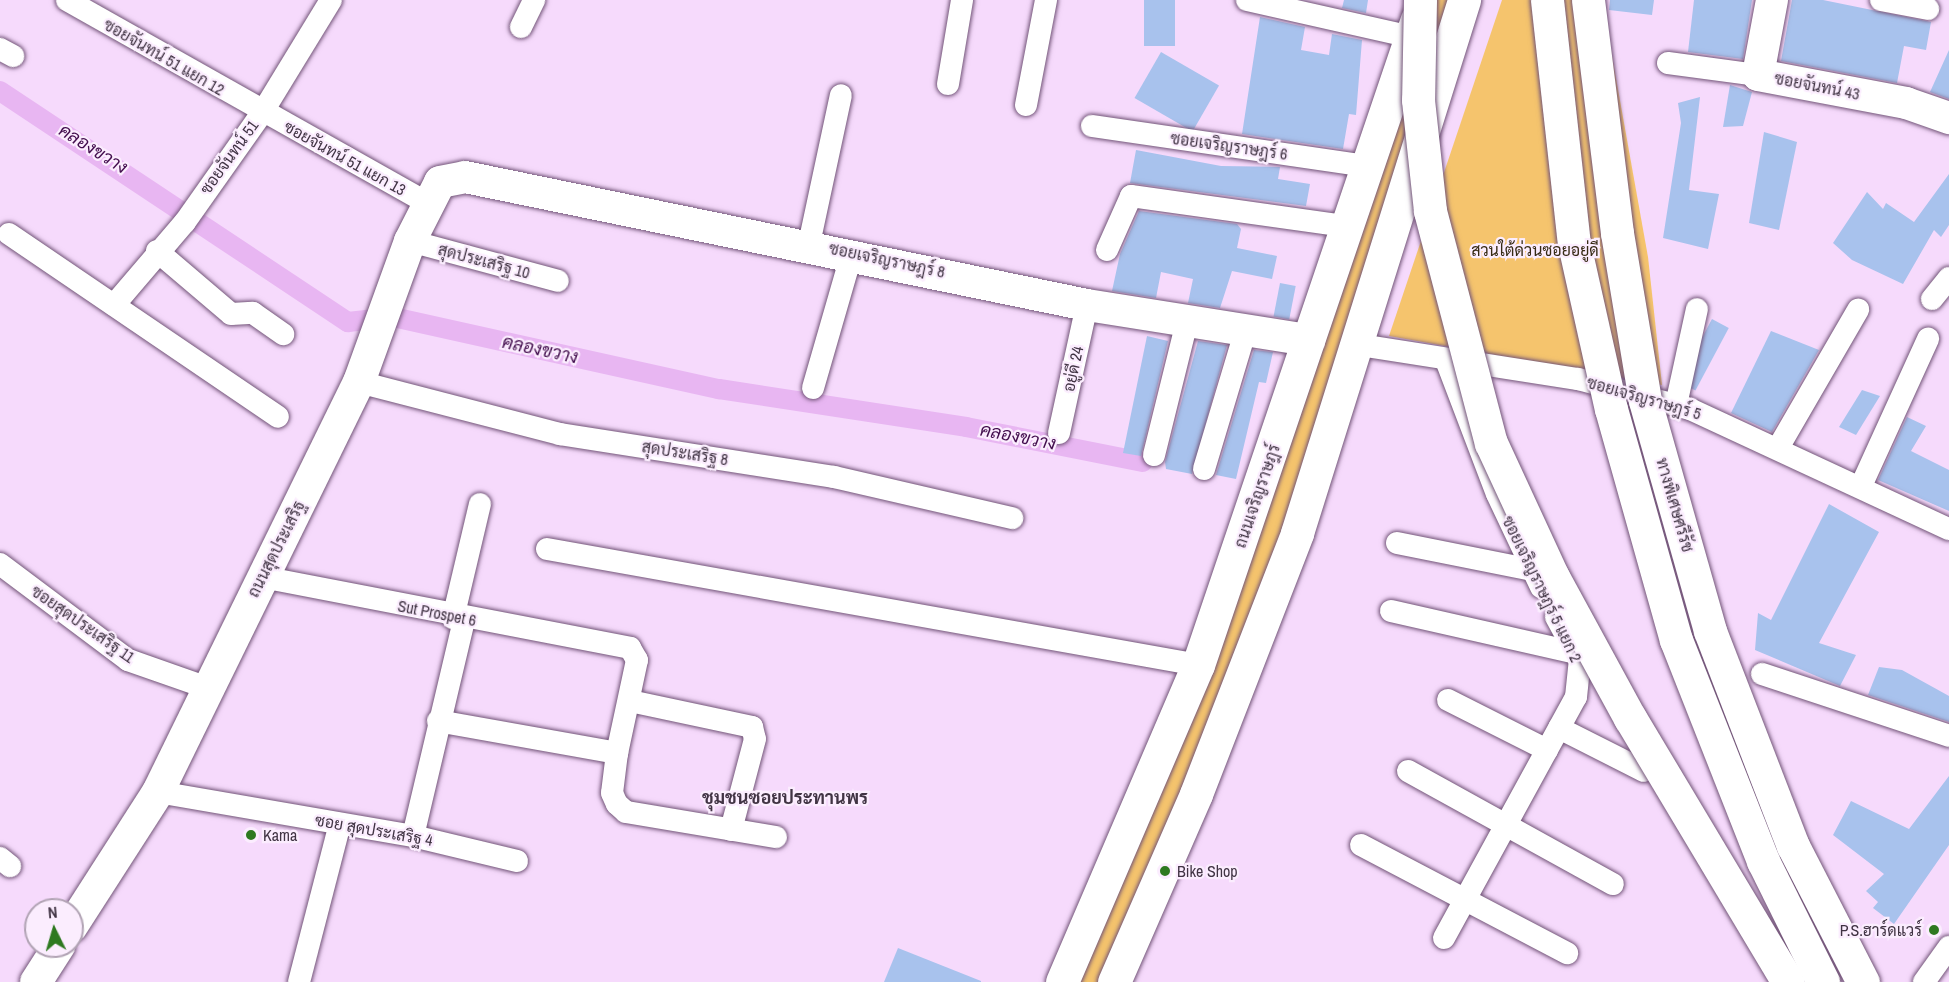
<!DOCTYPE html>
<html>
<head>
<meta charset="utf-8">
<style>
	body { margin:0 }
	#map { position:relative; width:1949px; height:982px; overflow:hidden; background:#f6dafc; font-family:"Archivo Narrow",Sarabun,sans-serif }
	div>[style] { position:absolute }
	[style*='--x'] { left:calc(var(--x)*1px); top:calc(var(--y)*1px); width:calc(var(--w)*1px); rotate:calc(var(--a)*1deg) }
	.green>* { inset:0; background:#f5c46d }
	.canal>* { height:20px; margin:-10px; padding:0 10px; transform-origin:10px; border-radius:10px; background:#e8b6f2 }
	.building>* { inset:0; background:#a8c2ed; transform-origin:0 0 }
	.roads { filter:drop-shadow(0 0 2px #725478) drop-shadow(0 0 2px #725478) }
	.street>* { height:22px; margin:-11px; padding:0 11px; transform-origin:11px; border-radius:11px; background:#fff }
	.secondary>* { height:32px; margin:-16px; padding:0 16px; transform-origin:16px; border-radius:16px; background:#fff }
	.primary>* { height:33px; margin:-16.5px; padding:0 16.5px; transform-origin:16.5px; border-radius:16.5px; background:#fff }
	.bridges { filter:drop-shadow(0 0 2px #725478) drop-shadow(0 0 2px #725478) }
	.highway-bridge>* { height:33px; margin:-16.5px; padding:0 16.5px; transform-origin:16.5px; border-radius:16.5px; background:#fff }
	.dots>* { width:16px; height:16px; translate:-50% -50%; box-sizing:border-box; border:3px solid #fbedfe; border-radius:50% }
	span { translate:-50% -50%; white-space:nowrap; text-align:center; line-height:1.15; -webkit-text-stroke:4.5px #fbedfe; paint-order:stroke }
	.street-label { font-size:16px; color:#413444 }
	.park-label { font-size:16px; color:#362a14 }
	.poi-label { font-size:16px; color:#413444 }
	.left { translate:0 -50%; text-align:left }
	.right { translate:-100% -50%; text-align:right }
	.water-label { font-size:18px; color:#430e4e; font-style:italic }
	.neighbourhood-label { font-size:18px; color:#413444; font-weight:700 }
	.north { position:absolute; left:24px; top:898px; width:60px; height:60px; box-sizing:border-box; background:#fbedfe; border:2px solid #b1a3b4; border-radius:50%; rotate:355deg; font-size:16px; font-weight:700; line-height:24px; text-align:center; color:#413444 }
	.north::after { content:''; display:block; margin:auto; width:21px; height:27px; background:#2e7920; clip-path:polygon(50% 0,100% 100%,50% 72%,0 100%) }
</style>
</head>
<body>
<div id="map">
	<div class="green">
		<div style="clip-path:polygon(1434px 0,1456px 0,1269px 587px,1102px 982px,1075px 982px)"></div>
		<div style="clip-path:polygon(1502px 0,1602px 0,1648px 257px,1662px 385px,1389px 336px)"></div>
	</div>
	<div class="canal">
		<div style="--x:0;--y:91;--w:418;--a:33.6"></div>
		<div style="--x:348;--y:322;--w:45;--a:-6.3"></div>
		<div style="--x:393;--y:317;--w:334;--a:12.5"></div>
		<div style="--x:719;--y:389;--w:250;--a:8.7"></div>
		<div style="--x:966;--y:427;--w:180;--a:11.2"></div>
	</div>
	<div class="building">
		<div style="left:1144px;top:0;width:31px;height:46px"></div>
		<div style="clip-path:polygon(1344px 0,1368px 0,1366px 13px,1342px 8px)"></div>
		<div style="clip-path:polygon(1610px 0,1654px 0,1652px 15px,1609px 10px)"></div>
		<div style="clip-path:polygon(1694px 0,1752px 0,1743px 59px,1688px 52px)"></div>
		<div style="clip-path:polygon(1792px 0,1823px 0,1931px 22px,1926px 50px,1904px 46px,1897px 83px,1781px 61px)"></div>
		<div style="clip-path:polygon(1260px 17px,1305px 27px,1301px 50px,1329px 55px,1332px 34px,1362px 40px,1356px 115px,1349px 114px,1343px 149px,1242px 134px)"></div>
		<div style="clip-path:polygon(1949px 50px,1949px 99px,1930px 92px)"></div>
		<div style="left:1161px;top:52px;width:67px;height:53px;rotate:30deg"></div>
		<div style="clip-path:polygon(1730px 85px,1752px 92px,1743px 126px,1723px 127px)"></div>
		<div style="clip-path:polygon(1700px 97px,1689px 190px,1719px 194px,1708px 249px,1663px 238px,1681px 123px,1678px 103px)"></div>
		<div style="clip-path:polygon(1764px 132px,1797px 142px,1779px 230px,1749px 223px)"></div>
		<div style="clip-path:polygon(1136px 150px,1221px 166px,1280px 167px,1278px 179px,1310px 184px,1306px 206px,1130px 183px)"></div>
		<div style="clip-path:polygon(1949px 174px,1949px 225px,1941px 237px,1934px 230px,1903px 284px,1852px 260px,1833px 243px,1867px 192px,1883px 209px,1886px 203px,1914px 222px)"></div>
		<div style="clip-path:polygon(1139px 211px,1237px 224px,1241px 229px,1237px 248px,1277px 256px,1272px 279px,1232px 271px,1220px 308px,1188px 303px,1193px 279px,1161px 272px,1156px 298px,1112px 291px,1120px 254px)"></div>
		<div style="left:1280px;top:283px;width:16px;height:34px;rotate:11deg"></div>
		<div style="left:1712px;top:319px;width:19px;height:71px;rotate:28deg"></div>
		<div style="clip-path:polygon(1771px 331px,1819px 350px,1772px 432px,1731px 413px)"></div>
		<div style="clip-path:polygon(1147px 336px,1168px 341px,1141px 456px,1123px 453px)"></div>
		<div style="clip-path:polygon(1198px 341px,1227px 345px,1192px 474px,1166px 469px,1165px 462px)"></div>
		<div style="clip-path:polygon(1254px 350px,1273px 352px,1266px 383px,1259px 382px,1236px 479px,1216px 475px)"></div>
		<div style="clip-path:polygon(1862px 390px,1880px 396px,1856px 435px,1839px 427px)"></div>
		<div style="clip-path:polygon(1907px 417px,1926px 426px,1911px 451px,1949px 470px,1949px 511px,1878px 480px)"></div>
		<div style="clip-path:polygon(1829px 504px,1879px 532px,1819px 643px,1856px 655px,1840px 686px,1755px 650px,1758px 613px,1771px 620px)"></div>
		<div style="clip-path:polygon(1879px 667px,1902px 670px,1949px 696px,1949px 722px,1868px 695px)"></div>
		<div style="clip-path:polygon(1949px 776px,1949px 845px,1894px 924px,1873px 908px,1878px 902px,1866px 891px,1884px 874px,1833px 835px,1851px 801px,1909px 829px)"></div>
		<div style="clip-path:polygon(898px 948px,981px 981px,981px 982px,884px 982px)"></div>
	</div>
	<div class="roads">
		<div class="street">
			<div style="--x:67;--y:0;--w:413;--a:29.4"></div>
			<div style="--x:1247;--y:0;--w:168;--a:12.7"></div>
			<div style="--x:1881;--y:0;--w:48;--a:10.8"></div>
			<div style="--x:521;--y:27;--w:30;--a:-64"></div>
			<div style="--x:0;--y:49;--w:15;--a:28"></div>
			<div style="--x:1668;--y:63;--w:91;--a:7.6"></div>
			<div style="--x:948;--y:84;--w:85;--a:-80.5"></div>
			<div style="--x:1026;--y:105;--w:107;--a:-79.2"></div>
			<div style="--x:1092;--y:126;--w:276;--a:8.3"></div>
			<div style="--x:9;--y:234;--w:325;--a:34.2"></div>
			<div style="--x:410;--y:241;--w:153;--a:15.1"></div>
			<div style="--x:809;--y:244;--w:152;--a:-77.9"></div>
			<div style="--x:1107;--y:250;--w:59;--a:-66"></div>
			<div style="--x:1131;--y:196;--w:215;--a:8"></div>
			<div style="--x:157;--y:251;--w:97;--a:40.4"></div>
			<div style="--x:231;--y:314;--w:22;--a:-3"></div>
			<div style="--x:253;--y:313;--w:37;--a:35"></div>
			<div style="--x:1932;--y:299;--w:27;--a:-51"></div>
			<div style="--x:114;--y:305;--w:109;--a:-49.5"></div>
			<div style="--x:185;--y:222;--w:133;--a:-54.8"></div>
			<div style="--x:262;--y:113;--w:132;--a:-58.6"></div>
			<div style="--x:1354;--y:344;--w:227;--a:8.9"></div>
			<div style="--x:1578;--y:379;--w:116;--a:15"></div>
			<div style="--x:1690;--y:409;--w:285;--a:24.9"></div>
			<div style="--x:1446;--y:360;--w:143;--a:69.2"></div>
			<div style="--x:1497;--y:494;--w:103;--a:64.7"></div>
			<div style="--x:359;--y:382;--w:208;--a:14.5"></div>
			<div style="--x:560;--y:434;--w:277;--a:8.9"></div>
			<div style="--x:834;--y:477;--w:183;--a:13"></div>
			<div style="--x:813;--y:388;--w:141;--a:-73.9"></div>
			<div style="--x:1676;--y:405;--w:98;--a:-77.7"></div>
			<div style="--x:1059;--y:433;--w:131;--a:-77.7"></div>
			<div style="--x:1778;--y:448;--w:160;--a:-59.9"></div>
			<div style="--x:1154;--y:455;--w:137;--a:-76.1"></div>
			<div style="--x:1204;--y:469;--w:146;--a:-73.3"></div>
			<div style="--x:1861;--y:486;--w:162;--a:-65.5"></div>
			<div style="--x:1397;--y:543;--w:138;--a:11.3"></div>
			<div style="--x:547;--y:549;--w:661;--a:10.1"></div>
			<div style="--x:0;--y:564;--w:160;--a:36.9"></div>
			<div style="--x:128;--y:660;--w:82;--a:19.3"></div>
			<div style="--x:262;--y:577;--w:375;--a:10.9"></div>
			<div style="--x:630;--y:648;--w:14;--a:60"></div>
			<div style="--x:637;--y:660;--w:95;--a:102.1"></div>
			<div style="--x:617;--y:753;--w:40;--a:97.1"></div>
			<div style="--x:612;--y:793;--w:12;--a:66"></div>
			<div style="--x:617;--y:804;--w:12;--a:42"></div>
			<div style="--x:626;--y:812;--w:152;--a:9.5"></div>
			<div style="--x:1391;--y:611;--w:190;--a:12.8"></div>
			<div style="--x:453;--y:618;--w:117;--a:-76.7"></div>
			<div style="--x:1762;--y:674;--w:197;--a:18.3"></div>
			<div style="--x:1448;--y:700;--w:111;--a:26.8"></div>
			<div style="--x:630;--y:701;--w:125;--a:12"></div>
			<div style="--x:752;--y:727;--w:12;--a:76"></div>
			<div style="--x:755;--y:739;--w:94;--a:104.8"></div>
			<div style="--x:438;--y:721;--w:182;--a:10.1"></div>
			<div style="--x:1559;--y:728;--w:95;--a:26.8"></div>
			<div style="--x:1408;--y:771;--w:234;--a:28.9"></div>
			<div style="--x:158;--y:792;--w:259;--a:9.8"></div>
			<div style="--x:413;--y:836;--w:107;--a:13.5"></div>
			<div style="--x:413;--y:836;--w:222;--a:-76.7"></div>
			<div style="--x:1361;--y:845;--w:233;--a:27.7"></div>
			<div style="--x:0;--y:858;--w:13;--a:39"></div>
			<div style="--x:1444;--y:938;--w:275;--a:-61.3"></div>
			<div style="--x:1576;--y:697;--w:36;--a:-84"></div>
			<div style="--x:1580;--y:661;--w:50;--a:-118.6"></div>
			<div style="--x:299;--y:982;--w:163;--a:-75.5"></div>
			<div style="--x:1924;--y:982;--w:43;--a:-54.5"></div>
		</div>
		<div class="secondary">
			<div style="--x:1772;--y:0;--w:76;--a:100.6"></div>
			<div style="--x:1758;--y:75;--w:151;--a:10.7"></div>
			<div style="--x:1906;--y:103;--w:46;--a:19.2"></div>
			<div style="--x:72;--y:926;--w:159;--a:-57.3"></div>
			<div style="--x:158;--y:792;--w:457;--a:-63.9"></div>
			<div style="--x:359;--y:382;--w:150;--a:-70.1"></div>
			<div style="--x:410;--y:241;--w:66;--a:-63"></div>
			<div style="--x:440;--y:182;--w:25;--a:-11"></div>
			<div style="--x:465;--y:177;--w:635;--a:11.63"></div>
			<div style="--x:1087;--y:305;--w:225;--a:9"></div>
			<div style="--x:36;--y:982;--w:43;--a:-57.4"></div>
		</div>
		<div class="primary">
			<div style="--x:1062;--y:982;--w:345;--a:-66.8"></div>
			<div style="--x:1198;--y:665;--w:682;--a:-71.27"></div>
			<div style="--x:1114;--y:982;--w:205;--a:-66.4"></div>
			<div style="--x:1196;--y:794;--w:280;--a:-68.8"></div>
			<div style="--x:1297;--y:533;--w:559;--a:-72.6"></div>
		</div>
	</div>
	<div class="bridges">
		<div class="highway-bridge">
			<div style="--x:1420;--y:0;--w:100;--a:91.1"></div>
			<div style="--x:1418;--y:100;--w:112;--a:83.8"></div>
			<div style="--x:1430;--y:211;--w:240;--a:75.3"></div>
			<div style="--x:1491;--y:443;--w:148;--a:65.2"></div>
			<div style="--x:1553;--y:577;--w:161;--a:61.4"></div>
			<div style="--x:1630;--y:718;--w:308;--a:59.1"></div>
			<div style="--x:1547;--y:0;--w:245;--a:83.7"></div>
			<div style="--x:1574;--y:244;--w:169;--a:77.4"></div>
			<div style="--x:1611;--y:409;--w:240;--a:74.3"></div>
			<div style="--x:1676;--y:640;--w:238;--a:68.5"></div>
			<div style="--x:1763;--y:861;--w:135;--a:63.6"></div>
			<div style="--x:1588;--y:0;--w:235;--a:82.9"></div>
			<div style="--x:1617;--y:233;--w:170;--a:80.5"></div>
			<div style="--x:1645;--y:401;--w:239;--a:74.2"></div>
			<div style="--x:1710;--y:631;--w:230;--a:68.9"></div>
			<div style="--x:1793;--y:846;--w:153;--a:62.8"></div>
		</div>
	</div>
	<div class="dots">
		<div style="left:251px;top:835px;background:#2e7920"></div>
		<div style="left:1165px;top:871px;background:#2e7920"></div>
		<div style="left:1934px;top:930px;background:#2e7920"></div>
	</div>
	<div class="street-label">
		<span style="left:164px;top:57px;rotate:30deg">ซอยจันทน์ 51 แยก 12</span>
		<span style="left:1817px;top:86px;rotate:11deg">ซอยจันทน์ 43</span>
		<span style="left:1229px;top:146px;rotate:8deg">ซอยเจริญราษฎร์ 6</span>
		<span style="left:229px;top:157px;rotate:-54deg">ซอยจันทน์ 51</span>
		<span style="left:345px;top:158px;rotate:29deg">ซอยจันทน์ 51 แยก 13</span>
		<span style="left:887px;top:260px;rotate:12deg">ซอยเจริญราษฎร์ 8</span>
		<span style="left:484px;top:261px;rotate:15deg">สุดประเสริฐ 10</span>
		<span style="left:1073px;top:369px;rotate:-78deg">อยู่ดี 24</span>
		<span style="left:1644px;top:398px;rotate:16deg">ซอยเจริญราษฎร์ 5</span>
		<span style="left:685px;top:453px;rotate:9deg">สุดประเสริฐ 8</span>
		<span style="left:1257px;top:496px;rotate:-71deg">ถนนเจริญราษฎร์</span>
		<span style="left:1675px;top:505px;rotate:74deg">ทางพิเศษศรีรัช</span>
		<span style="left:276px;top:549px;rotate:-63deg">ถนนสุดประเสริฐ</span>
		<span style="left:1542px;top:589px;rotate:64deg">ซอยเจริญราษฎร์ 5 แยก 2</span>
		<span style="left:437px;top:613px;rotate:11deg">Sut Prospet 6</span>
		<span style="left:83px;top:624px;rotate:35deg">ซอยสุดประเสริฐ 11</span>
		<span style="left:374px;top:830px;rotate:10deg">ซอย สุดประเสริฐ 4</span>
	</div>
	<div class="park-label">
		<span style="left:1535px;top:250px">สวนใต้ด่วนซอยอยู่ดี</span>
	</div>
	<div class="poi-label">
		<span class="left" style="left:263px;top:835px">Kama</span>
		<span class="left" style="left:1177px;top:871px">Bike Shop</span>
		<span class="right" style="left:1922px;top:930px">P.S.ฮาร์ดแวร์</span>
	</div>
	<div class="water-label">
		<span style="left:93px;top:149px;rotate:32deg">คลองขวาง</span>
		<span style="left:540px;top:350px;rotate:12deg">คลองขวาง</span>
		<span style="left:1018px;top:437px;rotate:11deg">คลองขวาง</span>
	</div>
	<div class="neighbourhood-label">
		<span style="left:785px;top:798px">ชุมชนซอยประทานพร</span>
	</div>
	<div class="north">N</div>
</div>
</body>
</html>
